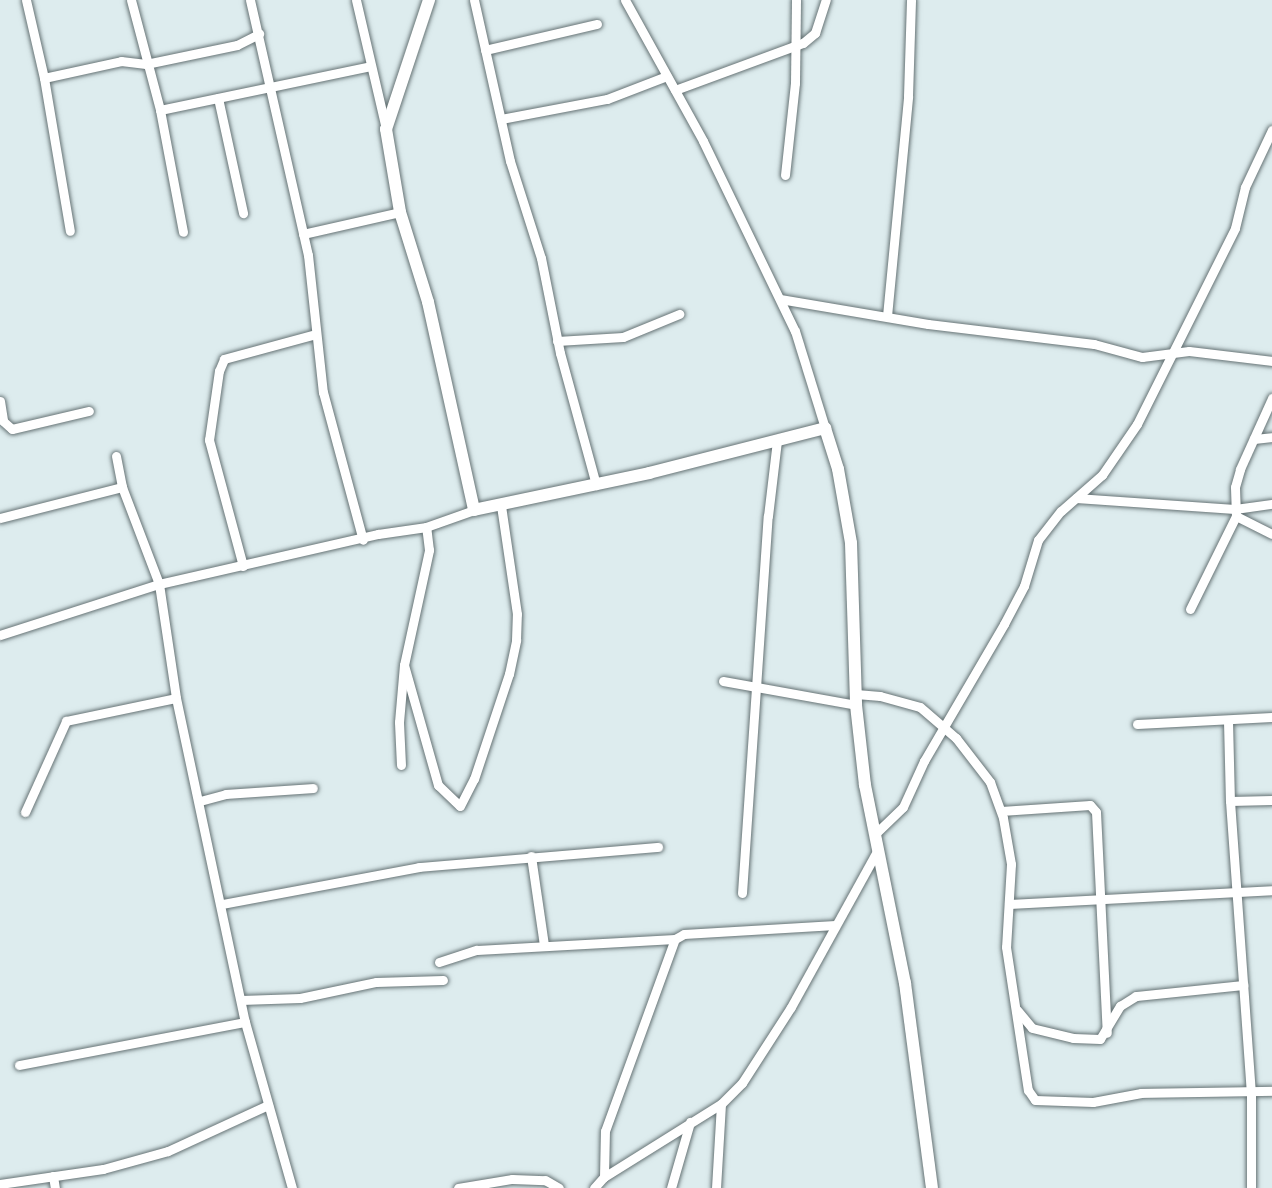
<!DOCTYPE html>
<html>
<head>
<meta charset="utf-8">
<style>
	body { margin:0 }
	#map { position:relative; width:1272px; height:1188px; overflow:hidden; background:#ddecee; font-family:"Fira Sans Condensed",sans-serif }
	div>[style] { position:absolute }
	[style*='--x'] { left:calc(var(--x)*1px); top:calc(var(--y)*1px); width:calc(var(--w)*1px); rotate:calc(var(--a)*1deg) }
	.roads { filter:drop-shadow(0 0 2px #667375) drop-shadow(0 0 2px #667375) }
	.minor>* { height:9px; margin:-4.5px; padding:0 4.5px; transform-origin:4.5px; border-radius:4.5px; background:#fff }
	.tertiary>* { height:12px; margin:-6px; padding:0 6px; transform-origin:6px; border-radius:6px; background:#fff }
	span { translate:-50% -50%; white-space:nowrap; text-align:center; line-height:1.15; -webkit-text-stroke:6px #ddecee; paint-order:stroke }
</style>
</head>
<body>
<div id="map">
	<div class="roads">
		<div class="minor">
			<div style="--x:26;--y:0;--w:80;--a:77"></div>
			<div style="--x:44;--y:78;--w:155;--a:80.4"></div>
			<div style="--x:131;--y:0;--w:114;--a:75.2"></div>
			<div style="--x:160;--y:110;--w:124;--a:79.3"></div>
			<div style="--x:250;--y:0;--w:262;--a:77.2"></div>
			<div style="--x:308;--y:255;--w:138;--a:83.8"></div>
			<div style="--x:323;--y:392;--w:153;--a:74.9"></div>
			<div style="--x:356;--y:0;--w:132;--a:76.9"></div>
			<div style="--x:474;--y:0;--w:165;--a:77.4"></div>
			<div style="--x:510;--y:161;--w:102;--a:72.3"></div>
			<div style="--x:541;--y:258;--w:97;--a:78.7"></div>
			<div style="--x:560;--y:353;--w:137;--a:74.7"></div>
			<div style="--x:625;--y:0;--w:161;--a:61"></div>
			<div style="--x:703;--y:141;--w:211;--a:64.2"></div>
			<div style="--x:795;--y:331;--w:102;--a:72.8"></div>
			<div style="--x:485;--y:50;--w:115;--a:-13.1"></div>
			<div style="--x:44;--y:78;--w:79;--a:-12.4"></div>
			<div style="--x:121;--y:61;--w:25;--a:7"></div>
			<div style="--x:146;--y:64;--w:93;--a:-11.8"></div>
			<div style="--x:237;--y:45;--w:25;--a:-27"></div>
			<div style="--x:675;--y:90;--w:136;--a:-20.2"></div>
			<div style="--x:803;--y:43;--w:16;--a:-40"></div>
			<div style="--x:815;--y:33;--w:35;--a:-72"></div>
			<div style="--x:218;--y:98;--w:118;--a:77.7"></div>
			<div style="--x:160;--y:110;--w:215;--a:-11.8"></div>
			<div style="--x:501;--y:119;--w:108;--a:-10.7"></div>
			<div style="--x:607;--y:99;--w:64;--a:-21"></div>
			<div style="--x:785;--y:175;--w:93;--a:-83.8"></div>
			<div style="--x:795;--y:83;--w:83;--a:-89.3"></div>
			<div style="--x:303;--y:234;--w:99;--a:-12.8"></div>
			<div style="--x:780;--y:299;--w:150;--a:9.6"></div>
			<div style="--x:928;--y:324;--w:167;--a:6.9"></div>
			<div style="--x:1094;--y:344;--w:50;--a:15.2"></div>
			<div style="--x:1142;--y:357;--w:47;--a:-7.3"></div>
			<div style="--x:1189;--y:351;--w:84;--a:6.9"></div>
			<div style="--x:887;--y:316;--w:221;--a:-84.5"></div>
			<div style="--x:908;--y:96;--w:96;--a:-88.2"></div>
			<div style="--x:557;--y:341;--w:66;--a:-3.5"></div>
			<div style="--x:623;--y:337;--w:61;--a:-22.3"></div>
			<div style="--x:0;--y:401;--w:20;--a:81"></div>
			<div style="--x:3;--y:421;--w:12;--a:42"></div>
			<div style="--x:12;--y:429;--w:79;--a:-13.2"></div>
			<div style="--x:1254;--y:439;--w:18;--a:-6"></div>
			<div style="--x:116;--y:456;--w:32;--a:79"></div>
			<div style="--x:122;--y:487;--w:104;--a:69.1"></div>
			<div style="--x:159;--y:584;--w:115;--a:81.5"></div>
			<div style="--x:176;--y:698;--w:331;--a:78"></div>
			<div style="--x:245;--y:1022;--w:173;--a:74.2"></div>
			<div style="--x:1076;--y:498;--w:159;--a:4"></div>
			<div style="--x:1235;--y:509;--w:37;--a:-8"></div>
			<div style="--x:1236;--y:516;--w:40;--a:26.6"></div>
			<div style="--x:0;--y:518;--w:126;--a:-14.3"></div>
			<div style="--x:243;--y:566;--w:131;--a:-105.1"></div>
			<div style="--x:209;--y:440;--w:70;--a:-81.8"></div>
			<div style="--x:219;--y:371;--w:13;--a:-67"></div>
			<div style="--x:224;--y:359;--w:95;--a:-15.2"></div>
			<div style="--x:1190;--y:609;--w:104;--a:-63.7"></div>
			<div style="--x:1236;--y:516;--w:29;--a:-92"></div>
			<div style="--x:1235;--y:487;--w:19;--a:-74"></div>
			<div style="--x:1240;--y:469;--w:78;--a:-65.7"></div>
			<div style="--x:0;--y:635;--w:167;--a:-17.8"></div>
			<div style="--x:159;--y:584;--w:225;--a:-12.9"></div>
			<div style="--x:378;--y:534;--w:49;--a:-8.3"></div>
			<div style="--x:426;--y:527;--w:51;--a:-19.5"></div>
			<div style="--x:404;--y:665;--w:125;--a:74.2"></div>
			<div style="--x:438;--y:785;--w:30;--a:44"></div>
			<div style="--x:460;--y:806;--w:30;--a:-63"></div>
			<div style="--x:474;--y:779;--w:111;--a:-71.6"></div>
			<div style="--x:509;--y:674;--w:35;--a:-78"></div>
			<div style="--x:516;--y:640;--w:26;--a:-88"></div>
			<div style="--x:517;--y:614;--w:110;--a:-98.4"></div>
			<div style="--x:723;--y:681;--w:135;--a:10.2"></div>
			<div style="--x:856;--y:694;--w:24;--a:5"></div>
			<div style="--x:880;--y:696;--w:41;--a:15.4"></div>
			<div style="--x:920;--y:707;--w:48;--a:40.7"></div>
			<div style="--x:956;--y:738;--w:56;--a:52.3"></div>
			<div style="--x:990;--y:782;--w:38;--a:70"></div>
			<div style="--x:1003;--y:818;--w:47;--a:80.1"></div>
			<div style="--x:1011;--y:864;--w:83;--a:93.4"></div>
			<div style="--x:1006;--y:947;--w:145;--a:81.3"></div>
			<div style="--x:1028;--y:1090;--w:12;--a:55"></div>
			<div style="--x:1035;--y:1100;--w:58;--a:2"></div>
			<div style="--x:1093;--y:1102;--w:49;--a:-10.6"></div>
			<div style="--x:1141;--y:1093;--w:131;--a:-0.9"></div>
			<div style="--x:1228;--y:721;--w:80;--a:88.6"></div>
			<div style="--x:1230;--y:801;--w:293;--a:85.9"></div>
			<div style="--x:1251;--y:1093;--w:95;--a:90"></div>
			<div style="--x:1137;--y:724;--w:135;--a:-3"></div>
			<div style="--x:401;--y:765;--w:43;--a:-92.7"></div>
			<div style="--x:399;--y:722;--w:57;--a:-85"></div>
			<div style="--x:404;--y:665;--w:118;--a:-77.7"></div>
			<div style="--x:429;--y:550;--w:23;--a:-97"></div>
			<div style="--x:200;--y:801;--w:27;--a:-15"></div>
			<div style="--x:226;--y:794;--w:87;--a:-3.9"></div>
			<div style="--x:1230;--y:801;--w:42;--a:-1.4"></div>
			<div style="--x:1001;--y:811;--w:89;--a:-3.9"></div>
			<div style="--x:1090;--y:805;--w:9;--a:49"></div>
			<div style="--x:1096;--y:812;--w:221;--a:87.2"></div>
			<div style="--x:25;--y:812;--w:100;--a:-65.7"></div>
			<div style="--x:66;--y:721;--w:112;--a:-11.8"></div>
			<div style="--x:874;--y:835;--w:40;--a:-44"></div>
			<div style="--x:903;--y:807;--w:51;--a:-65.5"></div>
			<div style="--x:924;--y:761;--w:159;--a:-59.7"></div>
			<div style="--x:1004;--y:624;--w:43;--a:-62.2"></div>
			<div style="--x:1024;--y:586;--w:48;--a:-73.1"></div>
			<div style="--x:1038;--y:540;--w:37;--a:-52"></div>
			<div style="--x:1061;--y:511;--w:55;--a:-41.3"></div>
			<div style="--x:1102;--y:475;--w:62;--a:-55.5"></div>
			<div style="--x:1137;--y:424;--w:219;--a:-63.4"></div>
			<div style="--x:1235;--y:228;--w:42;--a:-76.3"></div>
			<div style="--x:1245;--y:187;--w:63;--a:-64.7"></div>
			<div style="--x:531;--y:856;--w:90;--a:81.7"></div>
			<div style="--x:742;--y:893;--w:378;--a:-86.1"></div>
			<div style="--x:768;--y:516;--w:76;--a:-83.2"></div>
			<div style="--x:222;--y:904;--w:200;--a:-10.6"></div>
			<div style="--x:419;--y:867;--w:240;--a:-4.8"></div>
			<div style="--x:1009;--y:904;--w:263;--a:-3"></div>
			<div style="--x:439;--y:962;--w:40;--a:-18"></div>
			<div style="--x:477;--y:950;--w:198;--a:-3.2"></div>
			<div style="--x:241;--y:1000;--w:59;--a:-1.9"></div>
			<div style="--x:300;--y:998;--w:78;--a:-11.9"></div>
			<div style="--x:376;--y:982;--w:67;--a:-1.7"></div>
			<div style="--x:1017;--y:1010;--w:23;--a:50"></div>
			<div style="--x:1032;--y:1028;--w:42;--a:13.7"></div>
			<div style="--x:1073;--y:1038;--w:27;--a:2"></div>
			<div style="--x:1100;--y:1039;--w:39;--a:-59"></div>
			<div style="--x:1120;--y:1006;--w:19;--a:-32"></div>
			<div style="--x:1136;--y:996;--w:108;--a:-5.9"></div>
			<div style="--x:19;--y:1065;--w:230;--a:-10.8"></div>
			<div style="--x:53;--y:1176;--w:12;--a:81"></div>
			<div style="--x:604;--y:1177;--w:46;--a:-88.8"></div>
			<div style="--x:605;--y:1131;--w:204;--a:-70"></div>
			<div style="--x:675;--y:939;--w:10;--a:-29"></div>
			<div style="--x:684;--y:934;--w:151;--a:-3.4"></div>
			<div style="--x:0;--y:1184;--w:104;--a:-8.3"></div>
			<div style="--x:103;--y:1169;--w:67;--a:-15.5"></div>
			<div style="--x:168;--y:1151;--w:110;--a:-24.7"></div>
			<div style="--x:458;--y:1188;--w:55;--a:-9.5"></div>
			<div style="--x:512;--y:1179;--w:33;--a:2"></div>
			<div style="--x:545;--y:1180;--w:16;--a:30"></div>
			<div style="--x:594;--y:1188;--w:15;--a:-48"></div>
			<div style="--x:604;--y:1177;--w:138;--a:-32"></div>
			<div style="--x:721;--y:1104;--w:30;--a:-45"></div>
			<div style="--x:742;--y:1083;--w:90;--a:-57.2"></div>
			<div style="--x:791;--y:1007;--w:178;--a:-61.1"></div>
			<div style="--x:671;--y:1188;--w:69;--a:-73.9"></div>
			<div style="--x:716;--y:1188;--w:84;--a:-86.6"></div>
		</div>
		<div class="tertiary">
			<div style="--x:429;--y:0;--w:136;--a:108.4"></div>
			<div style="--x:386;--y:129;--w:84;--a:80.4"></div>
			<div style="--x:400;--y:212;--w:94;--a:72.7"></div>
			<div style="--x:428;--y:302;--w:213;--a:77.5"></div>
			<div style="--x:474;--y:510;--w:179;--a:-11.9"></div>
			<div style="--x:649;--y:473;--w:182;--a:-14.3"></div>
			<div style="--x:825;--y:428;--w:43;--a:72.4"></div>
			<div style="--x:838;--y:469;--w:75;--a:80"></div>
			<div style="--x:851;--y:543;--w:162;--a:88.2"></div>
			<div style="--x:856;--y:705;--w:81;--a:83.6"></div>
			<div style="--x:865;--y:785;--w:202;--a:78.6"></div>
			<div style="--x:905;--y:983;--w:207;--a:82.5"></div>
		</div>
	</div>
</div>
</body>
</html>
